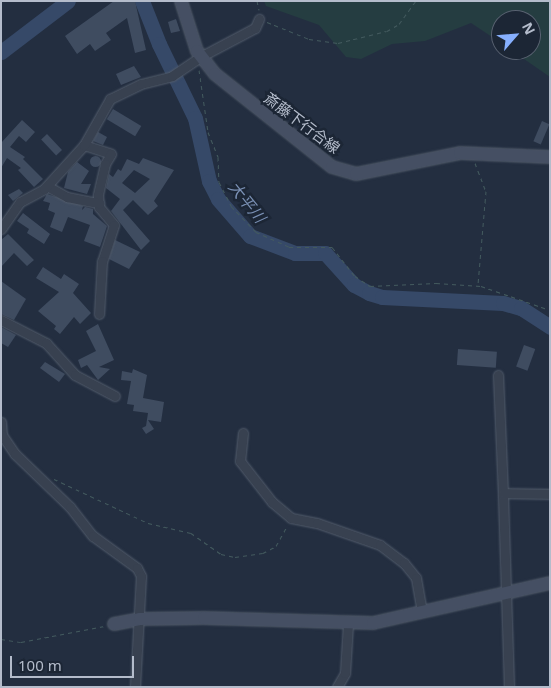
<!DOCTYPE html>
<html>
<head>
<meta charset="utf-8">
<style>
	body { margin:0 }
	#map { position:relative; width:551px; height:688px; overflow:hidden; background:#232e40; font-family:"Noto Sans","Noto Sans JP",sans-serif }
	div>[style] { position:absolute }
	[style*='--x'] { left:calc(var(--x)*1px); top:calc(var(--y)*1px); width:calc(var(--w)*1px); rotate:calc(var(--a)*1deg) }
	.green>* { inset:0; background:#253d41 }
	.river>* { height:15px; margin:-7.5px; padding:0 7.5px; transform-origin:7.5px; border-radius:7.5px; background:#364968 }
	.building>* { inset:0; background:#3f4c60; transform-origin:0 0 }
	.round { border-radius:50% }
	.path>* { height:1px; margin-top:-0.5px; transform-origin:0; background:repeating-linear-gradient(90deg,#435a5e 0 4px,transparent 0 8px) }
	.roads { filter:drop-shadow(0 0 1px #525c6b) drop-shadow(0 0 1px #525c6b) }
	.street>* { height:9px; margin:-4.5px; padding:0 4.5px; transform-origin:4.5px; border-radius:4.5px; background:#384150 }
	.secondary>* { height:12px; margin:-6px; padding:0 6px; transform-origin:6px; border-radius:6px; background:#454f63 }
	span { translate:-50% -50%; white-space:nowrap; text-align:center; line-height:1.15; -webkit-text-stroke:5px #1c2635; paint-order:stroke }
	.street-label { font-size:15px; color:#b4bccb }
	.water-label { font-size:16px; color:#7a90b4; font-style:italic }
	.frame { position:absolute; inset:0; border:2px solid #b4bccb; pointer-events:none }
	.north { position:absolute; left:491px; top:10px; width:50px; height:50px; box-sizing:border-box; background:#1c2635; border:1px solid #596271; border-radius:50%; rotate:63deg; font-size:14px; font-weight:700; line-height:20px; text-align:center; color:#b4bccb }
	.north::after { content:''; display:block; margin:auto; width:18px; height:22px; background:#86affe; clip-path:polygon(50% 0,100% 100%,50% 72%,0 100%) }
	.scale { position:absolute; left:10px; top:656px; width:124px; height:22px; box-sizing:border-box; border:2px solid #b4bccb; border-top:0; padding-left:6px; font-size:15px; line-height:18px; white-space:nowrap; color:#b4bccb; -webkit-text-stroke:4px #1c2635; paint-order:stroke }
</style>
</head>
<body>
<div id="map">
	<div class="green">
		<div style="clip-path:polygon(264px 1px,550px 1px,550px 77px,511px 50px,531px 50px,531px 20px,501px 20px,501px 43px,471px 23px,425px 41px,392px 44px,361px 59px,346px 57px,319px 25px,266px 6px)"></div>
	</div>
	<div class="river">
		<div style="--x:142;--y:1;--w:46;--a:68.4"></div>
		<div style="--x:159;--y:44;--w:82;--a:64.1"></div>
		<div style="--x:195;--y:118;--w:65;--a:77.5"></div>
		<div style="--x:209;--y:181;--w:20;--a:63"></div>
		<div style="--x:218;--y:199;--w:49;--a:49.1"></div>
		<div style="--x:250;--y:236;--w:48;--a:20.7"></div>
		<div style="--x:295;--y:253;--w:30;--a:0"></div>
		<div style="--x:325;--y:253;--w:43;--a:47.8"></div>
		<div style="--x:354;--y:285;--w:17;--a:28"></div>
		<div style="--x:369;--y:293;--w:14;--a:17"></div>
		<div style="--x:382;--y:297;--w:121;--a:2.8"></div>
		<div style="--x:503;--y:303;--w:19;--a:16"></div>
		<div style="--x:521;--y:308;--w:35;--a:33"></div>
		<div style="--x:1;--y:52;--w:84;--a:-37.3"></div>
	</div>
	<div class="building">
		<div style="clip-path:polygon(114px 1px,135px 1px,146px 50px,135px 53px,127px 18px,106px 33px,111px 40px,95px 51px,90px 44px,77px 54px,65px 36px)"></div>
		<div style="clip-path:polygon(176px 19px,180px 31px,171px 33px,168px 22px)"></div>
		<div style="clip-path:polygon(134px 66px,141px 77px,121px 85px,116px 74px)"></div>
		<div style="left:113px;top:109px;width:33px;height:12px;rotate:31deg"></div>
		<div style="clip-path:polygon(22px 120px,35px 132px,26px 142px,19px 136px,10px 147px,25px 157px,23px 159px,43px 179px,34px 187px,18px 170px,21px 168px,7px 158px,1px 168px,1px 143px)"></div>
		<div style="left:542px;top:121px;width:8px;height:22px;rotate:23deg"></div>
		<div style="clip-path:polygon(98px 132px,107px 137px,103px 145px,93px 141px)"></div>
		<div style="left:47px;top:134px;width:22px;height:8px;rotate:47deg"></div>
		<div class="round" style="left:89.5px;top:155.5px;width:11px;height:11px"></div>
		<div style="clip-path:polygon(evenodd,143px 158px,174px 170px,154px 201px,158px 206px,148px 215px,133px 200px,123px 210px,150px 241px,141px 250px,111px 211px,120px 199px,106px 188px,109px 174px,113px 177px,118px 169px,121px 171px,127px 159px,139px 164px,143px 158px,134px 170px,150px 179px,135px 193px,122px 183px,134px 170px)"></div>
		<div style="clip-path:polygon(77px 162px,89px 171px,81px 184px,91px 184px,87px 194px,64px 188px,68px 172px)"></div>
		<div style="clip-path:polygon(19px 189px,23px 193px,13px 201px,8px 195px)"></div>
		<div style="clip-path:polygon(47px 194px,83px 206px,82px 210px,85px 207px,93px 209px,93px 214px,107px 226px,100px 247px,84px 241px,90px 225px,68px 217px,62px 232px,50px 227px,55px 213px,48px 210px,50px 203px,43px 201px)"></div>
		<div style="clip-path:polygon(23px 213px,50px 234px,44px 244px,27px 233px,29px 229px,17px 221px)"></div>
		<div style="clip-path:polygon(8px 234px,34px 260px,27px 266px,14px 253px,1px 267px,1px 240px)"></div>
		<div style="clip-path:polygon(115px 240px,140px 252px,129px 269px,109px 259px)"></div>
		<div style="clip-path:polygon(43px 267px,61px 279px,64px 274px,79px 284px,73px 293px,91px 313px,80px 324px,74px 317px,60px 334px,54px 329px,56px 326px,38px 311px,59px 292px,36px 278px)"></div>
		<div style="clip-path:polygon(1px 281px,26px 299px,14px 320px,1px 314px)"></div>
		<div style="clip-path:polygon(98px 324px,114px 360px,99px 367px,110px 369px,98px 380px,87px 365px,81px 368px,78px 360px,96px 351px,86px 331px)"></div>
		<div style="clip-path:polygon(1px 327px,16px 335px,8px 347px,1px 343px)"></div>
		<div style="left:524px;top:345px;width:12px;height:23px;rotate:20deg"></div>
		<div style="left:458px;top:349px;width:39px;height:16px;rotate:4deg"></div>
		<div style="clip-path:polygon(45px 362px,65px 374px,59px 382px,40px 368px)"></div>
		<div style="clip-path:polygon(133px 369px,147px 375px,143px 398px,164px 402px,161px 422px,148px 420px,154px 429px,146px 434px,142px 428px,146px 426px,148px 413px,133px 411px,134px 405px,127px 404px,131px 381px,121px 380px,122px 371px,132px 373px)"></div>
	</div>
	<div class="path">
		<div style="--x:257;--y:1;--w:9;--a:77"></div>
		<div style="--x:267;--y:22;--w:45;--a:22"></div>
		<div style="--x:309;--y:39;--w:29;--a:8"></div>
		<div style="--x:338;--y:43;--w:50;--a:-13.8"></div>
		<div style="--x:387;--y:31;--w:14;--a:-30"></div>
		<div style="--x:399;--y:24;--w:29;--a:-54"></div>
		<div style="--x:199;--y:70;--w:63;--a:81.7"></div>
		<div style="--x:208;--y:132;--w:27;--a:68"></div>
		<div style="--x:218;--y:157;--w:25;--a:88"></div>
		<div style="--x:219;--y:182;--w:27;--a:63"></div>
		<div style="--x:231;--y:206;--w:36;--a:46"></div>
		<div style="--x:256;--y:232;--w:36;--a:24"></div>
		<div style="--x:289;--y:247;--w:43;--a:0"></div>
		<div style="--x:332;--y:247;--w:37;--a:52"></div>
		<div style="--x:355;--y:276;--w:18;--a:34"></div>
		<div style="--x:370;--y:286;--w:66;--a:-2.6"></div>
		<div style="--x:436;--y:283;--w:45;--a:3.8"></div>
		<div style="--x:481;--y:286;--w:73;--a:19.2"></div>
		<div style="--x:475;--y:163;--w:30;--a:69"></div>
		<div style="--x:486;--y:191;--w:94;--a:94.9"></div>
		<div style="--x:54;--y:479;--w:104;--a:25.1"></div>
		<div style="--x:148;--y:523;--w:44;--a:13.1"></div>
		<div style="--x:191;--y:533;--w:37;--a:35"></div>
		<div style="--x:221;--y:554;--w:14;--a:12"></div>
		<div style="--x:235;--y:557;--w:28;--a:-8"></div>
		<div style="--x:263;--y:553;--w:15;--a:-28"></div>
		<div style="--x:276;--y:546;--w:23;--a:-61"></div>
		<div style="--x:1;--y:639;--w:20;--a:9"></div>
		<div style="--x:21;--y:642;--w:85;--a:-10.9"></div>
	</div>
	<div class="roads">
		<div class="street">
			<div style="--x:84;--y:145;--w:28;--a:18"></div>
			<div style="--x:111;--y:154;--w:12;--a:121"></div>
			<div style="--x:105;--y:164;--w:32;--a:103"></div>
			<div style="--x:98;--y:195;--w:12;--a:85"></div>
			<div style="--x:99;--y:207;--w:23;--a:50"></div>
			<div style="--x:114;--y:225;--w:38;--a:108"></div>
			<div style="--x:102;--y:261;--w:53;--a:93.2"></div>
			<div style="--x:47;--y:186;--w:23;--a:29"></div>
			<div style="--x:67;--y:197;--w:33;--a:11"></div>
			<div style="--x:1;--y:229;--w:33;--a:-55"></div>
			<div style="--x:20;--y:202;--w:27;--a:-28"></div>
			<div style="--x:44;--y:189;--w:59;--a:-47.7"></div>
			<div style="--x:84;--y:145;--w:53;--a:-60.5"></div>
			<div style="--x:110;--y:99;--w:34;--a:-26"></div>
			<div style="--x:141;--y:84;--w:32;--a:-14"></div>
			<div style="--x:172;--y:76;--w:34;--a:-34"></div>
			<div style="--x:200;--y:57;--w:62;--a:-27.8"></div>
			<div style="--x:255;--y:28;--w:10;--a:-66"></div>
			<div style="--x:1;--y:320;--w:51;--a:27.1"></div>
			<div style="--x:46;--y:343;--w:43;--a:47.8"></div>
			<div style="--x:75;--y:375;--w:45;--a:27.7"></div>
			<div style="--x:498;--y:375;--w:118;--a:87.6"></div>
			<div style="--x:1;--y:422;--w:13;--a:86"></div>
			<div style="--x:2;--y:435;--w:23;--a:56"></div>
			<div style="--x:15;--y:454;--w:76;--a:43.9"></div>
			<div style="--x:70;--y:507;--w:37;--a:52"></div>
			<div style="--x:93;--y:536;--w:54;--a:36"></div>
			<div style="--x:137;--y:568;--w:9;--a:63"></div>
			<div style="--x:141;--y:576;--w:111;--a:93.1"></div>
			<div style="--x:243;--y:433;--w:28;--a:96"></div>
			<div style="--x:240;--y:461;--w:52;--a:52"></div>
			<div style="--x:272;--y:502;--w:25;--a:40"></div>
			<div style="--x:291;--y:518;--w:26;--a:11"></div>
			<div style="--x:317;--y:523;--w:67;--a:19.2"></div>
			<div style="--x:380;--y:545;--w:30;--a:37"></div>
			<div style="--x:404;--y:563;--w:19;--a:51"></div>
			<div style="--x:416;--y:578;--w:34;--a:80"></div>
			<div style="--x:337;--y:687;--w:16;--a:-60"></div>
			<div style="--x:345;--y:673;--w:49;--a:-86.5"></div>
			<div style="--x:509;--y:687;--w:194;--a:-91.8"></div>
			<div style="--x:503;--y:493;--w:47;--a:1.2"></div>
		</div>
		<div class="secondary">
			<div style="--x:181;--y:1;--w:52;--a:72.3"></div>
			<div style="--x:197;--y:51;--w:29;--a:52"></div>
			<div style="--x:215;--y:74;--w:149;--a:38.5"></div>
			<div style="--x:332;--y:167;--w:25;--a:16"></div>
			<div style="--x:356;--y:174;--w:106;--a:-11.4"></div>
			<div style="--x:460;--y:153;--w:90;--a:2.5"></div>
			<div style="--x:114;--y:624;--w:26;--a:-11"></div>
			<div style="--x:140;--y:619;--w:64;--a:-0.9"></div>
			<div style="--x:204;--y:618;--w:169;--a:1.7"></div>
			<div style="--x:373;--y:623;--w:181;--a:-12.7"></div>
		</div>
	</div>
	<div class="street-label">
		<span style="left:302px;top:123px;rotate:37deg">斎藤下行合線</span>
	</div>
	<div class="water-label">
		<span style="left:247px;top:202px;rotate:51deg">大平川</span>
	</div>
	<div class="frame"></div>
	<div class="north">N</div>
	<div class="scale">100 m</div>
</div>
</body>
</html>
